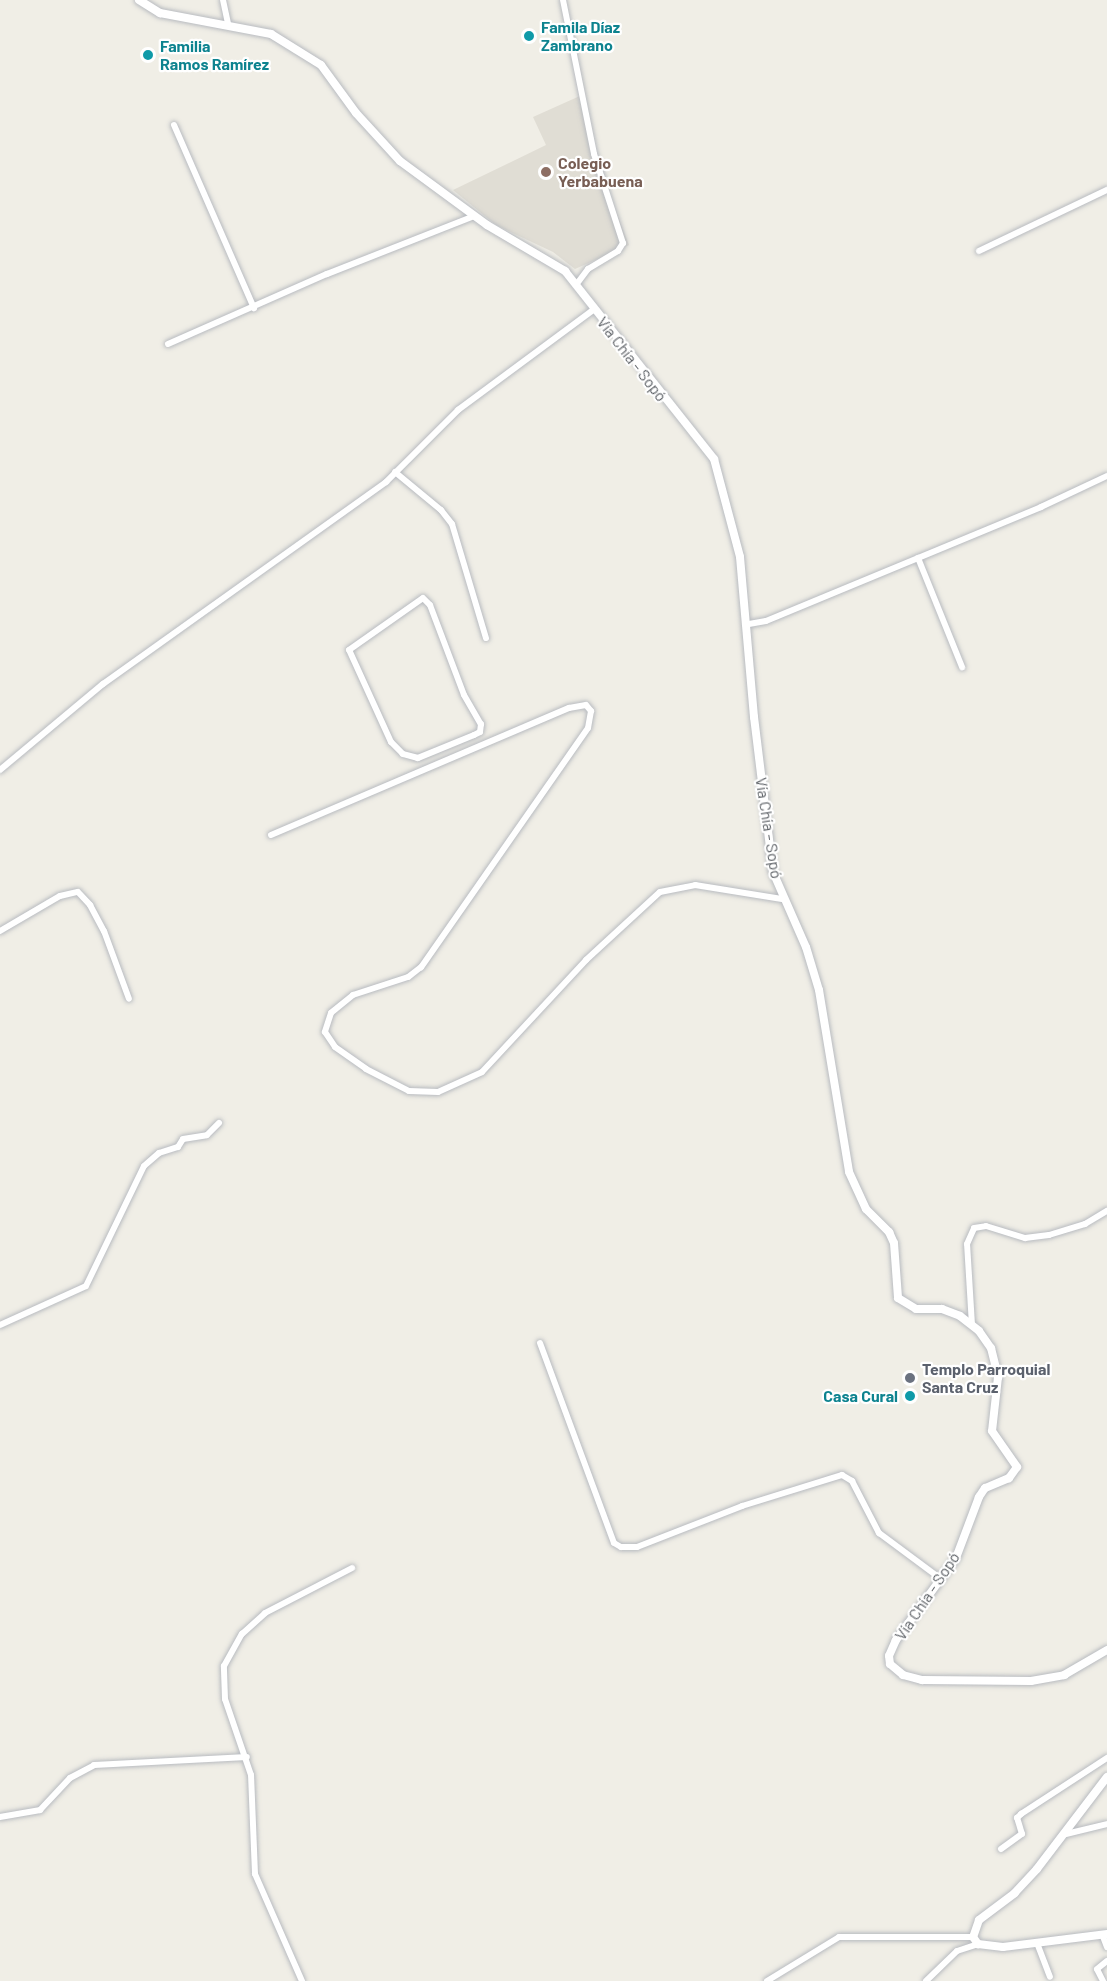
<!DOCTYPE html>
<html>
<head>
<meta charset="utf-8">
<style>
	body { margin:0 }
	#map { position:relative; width:1107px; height:1981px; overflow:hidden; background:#f0eee6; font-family:Barlow,sans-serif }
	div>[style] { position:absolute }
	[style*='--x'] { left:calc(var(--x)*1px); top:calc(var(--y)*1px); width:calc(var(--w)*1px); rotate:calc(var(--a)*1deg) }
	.education>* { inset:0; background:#e0ddd4 }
	.roads { filter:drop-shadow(0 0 2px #b8bbc0) drop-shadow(0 0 2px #b8bbc0) }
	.minor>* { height:6px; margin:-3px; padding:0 3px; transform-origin:3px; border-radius:3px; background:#fff }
	.tertiary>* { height:8px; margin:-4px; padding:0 4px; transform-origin:4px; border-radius:4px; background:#fff }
	.dots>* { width:16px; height:16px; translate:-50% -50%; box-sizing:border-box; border:3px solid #fff; border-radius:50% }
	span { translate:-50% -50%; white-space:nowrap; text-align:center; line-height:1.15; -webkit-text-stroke:4.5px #fff; paint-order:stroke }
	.culture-label { font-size:16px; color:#0d838f; font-weight:700 }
	.left { translate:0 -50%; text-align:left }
	.right { translate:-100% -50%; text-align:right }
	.education-label { font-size:16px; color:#785e54; font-weight:700 }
	.street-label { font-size:16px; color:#5d6166 }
	.worship-label { font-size:16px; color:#5b616d; font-weight:700 }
</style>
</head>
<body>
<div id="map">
	<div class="education">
		<div style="clip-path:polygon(582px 95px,594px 154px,629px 245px,575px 269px,553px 252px,496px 225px,453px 190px,546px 145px,533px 117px)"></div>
	</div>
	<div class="roads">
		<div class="minor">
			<div style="--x:223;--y:0;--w:25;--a:78"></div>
			<div style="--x:563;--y:0;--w:157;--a:78.6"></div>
			<div style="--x:594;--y:154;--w:94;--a:72"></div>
			<div style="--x:623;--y:243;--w:9;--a:122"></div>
			<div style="--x:618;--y:251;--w:35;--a:149"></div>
			<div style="--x:588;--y:269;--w:20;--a:127"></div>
			<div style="--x:174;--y:125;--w:200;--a:66.4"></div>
			<div style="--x:979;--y:251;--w:142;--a:-25.5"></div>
			<div style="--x:168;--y:344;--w:174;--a:-23.8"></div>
			<div style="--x:327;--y:274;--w:158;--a:-21.5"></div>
			<div style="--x:395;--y:472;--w:60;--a:39.6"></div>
			<div style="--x:441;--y:510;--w:18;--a:52"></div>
			<div style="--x:452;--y:524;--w:119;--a:73.4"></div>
			<div style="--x:918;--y:558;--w:118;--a:68"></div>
			<div style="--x:423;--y:598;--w:10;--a:45"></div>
			<div style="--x:430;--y:605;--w:96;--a:69.3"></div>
			<div style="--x:464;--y:695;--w:34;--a:60"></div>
			<div style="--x:481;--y:724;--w:8;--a:97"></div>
			<div style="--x:480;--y:732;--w:7;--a:153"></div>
			<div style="--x:474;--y:735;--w:61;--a:157.7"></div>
			<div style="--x:418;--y:758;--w:16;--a:-165"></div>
			<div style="--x:403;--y:754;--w:17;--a:-135"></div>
			<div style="--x:391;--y:742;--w:101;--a:-114.5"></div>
			<div style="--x:349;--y:650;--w:90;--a:-35.1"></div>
			<div style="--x:749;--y:624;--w:17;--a:-10"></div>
			<div style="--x:766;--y:621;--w:298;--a:-22.5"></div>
			<div style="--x:1041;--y:507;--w:73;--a:-25.2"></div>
			<div style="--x:0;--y:770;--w:134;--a:-39.9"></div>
			<div style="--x:103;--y:684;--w:348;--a:-35.5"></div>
			<div style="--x:386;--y:482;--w:102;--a:-45"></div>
			<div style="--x:458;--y:410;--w:168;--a:-36.5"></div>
			<div style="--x:271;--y:835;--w:324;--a:-23.1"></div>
			<div style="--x:569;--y:708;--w:17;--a:-10"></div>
			<div style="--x:586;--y:705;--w:8;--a:50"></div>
			<div style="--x:591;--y:711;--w:17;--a:100"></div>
			<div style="--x:588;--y:728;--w:292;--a:124.9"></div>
			<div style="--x:421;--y:967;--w:16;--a:142"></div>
			<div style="--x:408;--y:977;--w:58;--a:161.9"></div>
			<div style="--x:353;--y:995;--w:28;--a:141"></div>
			<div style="--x:331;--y:1013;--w:20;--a:108"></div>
			<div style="--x:325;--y:1032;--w:18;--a:56"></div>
			<div style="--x:335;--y:1047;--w:38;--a:35"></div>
			<div style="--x:366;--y:1069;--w:48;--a:27.1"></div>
			<div style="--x:409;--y:1091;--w:29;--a:2"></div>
			<div style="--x:438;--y:1092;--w:48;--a:-24.4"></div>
			<div style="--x:482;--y:1072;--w:153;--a:-47.1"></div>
			<div style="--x:586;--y:960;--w:100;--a:-42.6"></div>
			<div style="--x:660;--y:892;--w:36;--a:-11"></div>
			<div style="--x:695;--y:885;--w:88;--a:9.1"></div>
			<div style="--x:0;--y:931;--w:69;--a:-30.3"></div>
			<div style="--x:60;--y:896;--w:18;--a:-13"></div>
			<div style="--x:78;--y:892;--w:18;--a:47"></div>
			<div style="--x:90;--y:905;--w:30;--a:62"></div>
			<div style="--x:104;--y:931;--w:72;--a:69.8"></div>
			<div style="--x:0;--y:1325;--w:94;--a:-24.4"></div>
			<div style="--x:86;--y:1286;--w:133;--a:-64.2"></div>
			<div style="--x:144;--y:1166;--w:20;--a:-41"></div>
			<div style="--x:159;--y:1153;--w:20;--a:-18"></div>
			<div style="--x:178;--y:1147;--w:9;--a:-58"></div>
			<div style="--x:183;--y:1139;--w:24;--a:-9"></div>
			<div style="--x:207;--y:1135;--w:17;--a:-45"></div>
			<div style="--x:972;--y:1325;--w:81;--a:-93.5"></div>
			<div style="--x:967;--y:1244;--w:17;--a:-66"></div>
			<div style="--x:974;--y:1228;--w:12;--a:-9"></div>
			<div style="--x:986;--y:1226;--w:41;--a:17.1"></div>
			<div style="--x:1025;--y:1238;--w:24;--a:-7"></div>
			<div style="--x:1049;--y:1235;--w:38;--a:-17"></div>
			<div style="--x:1085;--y:1224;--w:26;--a:-31"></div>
			<div style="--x:540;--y:1343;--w:213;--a:69.7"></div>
			<div style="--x:614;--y:1543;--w:8;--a:30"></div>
			<div style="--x:621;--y:1547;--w:16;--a:0"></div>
			<div style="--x:637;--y:1547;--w:113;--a:-21.3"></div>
			<div style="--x:742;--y:1506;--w:105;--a:-17.2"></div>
			<div style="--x:842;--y:1475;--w:12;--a:31"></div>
			<div style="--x:852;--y:1481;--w:59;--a:62.6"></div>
			<div style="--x:879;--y:1533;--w:77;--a:36.6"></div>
			<div style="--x:0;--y:1817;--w:41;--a:-9.9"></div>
			<div style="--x:40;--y:1810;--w:44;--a:-46.8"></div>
			<div style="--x:70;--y:1778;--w:27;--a:-28"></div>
			<div style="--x:94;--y:1765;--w:153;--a:-3"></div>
			<div style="--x:1066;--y:1834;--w:42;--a:-13.7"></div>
			<div style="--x:1001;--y:1849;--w:26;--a:-36"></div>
			<div style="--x:1022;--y:1834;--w:17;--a:-107"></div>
			<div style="--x:1017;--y:1818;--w:6;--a:-45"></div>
			<div style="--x:1021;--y:1814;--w:103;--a:-33.1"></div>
			<div style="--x:1102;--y:1934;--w:14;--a:69"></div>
			<div style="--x:1037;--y:1943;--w:36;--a:69"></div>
			<div style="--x:302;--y:1981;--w:117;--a:-113.7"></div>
			<div style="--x:255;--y:1874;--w:99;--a:-92.3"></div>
			<div style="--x:251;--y:1775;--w:80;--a:-108.9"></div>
			<div style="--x:225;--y:1699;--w:33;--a:-92"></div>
			<div style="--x:224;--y:1666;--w:37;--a:-61"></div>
			<div style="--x:242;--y:1634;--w:31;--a:-42"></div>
			<div style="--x:265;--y:1613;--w:98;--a:-27.3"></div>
			<div style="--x:767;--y:1981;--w:84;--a:-31.4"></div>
			<div style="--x:839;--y:1937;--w:134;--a:0"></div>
			<div style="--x:926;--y:1981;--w:43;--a:-44.1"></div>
			<div style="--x:957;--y:1951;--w:22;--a:-18"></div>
			<div style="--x:1103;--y:1981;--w:13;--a:-117"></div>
			<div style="--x:1097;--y:1969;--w:13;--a:-39"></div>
		</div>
		<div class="tertiary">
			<div style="--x:139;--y:0;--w:25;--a:32"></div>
			<div style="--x:160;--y:13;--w:113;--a:10.7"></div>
			<div style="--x:271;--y:34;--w:59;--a:31.8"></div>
			<div style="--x:321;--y:65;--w:59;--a:53.9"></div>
			<div style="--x:356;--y:113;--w:65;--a:47.5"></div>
			<div style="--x:400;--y:161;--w:108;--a:36.3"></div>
			<div style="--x:487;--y:225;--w:91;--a:30.5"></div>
			<div style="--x:565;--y:271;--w:240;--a:51.6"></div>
			<div style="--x:714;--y:459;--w:101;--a:75.1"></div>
			<div style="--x:740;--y:557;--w:161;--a:85"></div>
			<div style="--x:754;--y:717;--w:156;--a:83"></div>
			<div style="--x:773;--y:872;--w:82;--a:66.3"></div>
			<div style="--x:806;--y:947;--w:45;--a:73.2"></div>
			<div style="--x:819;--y:990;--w:184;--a:80.6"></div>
			<div style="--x:849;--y:1172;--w:41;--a:65.3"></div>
			<div style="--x:866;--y:1209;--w:33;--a:45"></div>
			<div style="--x:889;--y:1232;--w:12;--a:66"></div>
			<div style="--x:894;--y:1243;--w:55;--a:85.8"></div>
			<div style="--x:898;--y:1298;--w:21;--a:31"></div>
			<div style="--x:916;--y:1309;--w:26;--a:0"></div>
			<div style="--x:942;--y:1309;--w:19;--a:21"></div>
			<div style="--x:960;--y:1316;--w:24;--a:38"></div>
			<div style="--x:979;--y:1331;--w:21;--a:55"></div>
			<div style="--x:991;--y:1348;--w:30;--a:76"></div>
			<div style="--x:998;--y:1377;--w:54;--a:96.3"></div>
			<div style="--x:992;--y:1431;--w:44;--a:55.2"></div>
			<div style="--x:1017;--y:1467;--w:14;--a:126"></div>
			<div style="--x:1009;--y:1478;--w:26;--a:157"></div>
			<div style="--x:985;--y:1488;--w:11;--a:124"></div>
			<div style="--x:979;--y:1497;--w:65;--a:110.7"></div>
			<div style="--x:956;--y:1558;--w:102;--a:126.2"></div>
			<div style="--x:896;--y:1640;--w:17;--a:114"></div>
			<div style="--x:889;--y:1656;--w:8;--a:83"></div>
			<div style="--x:890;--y:1664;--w:17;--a:40"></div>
			<div style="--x:903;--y:1675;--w:20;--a:15"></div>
			<div style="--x:922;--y:1680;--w:109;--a:0.5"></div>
			<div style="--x:1031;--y:1681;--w:34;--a:-10"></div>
			<div style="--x:1064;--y:1675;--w:50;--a:-30.2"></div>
			<div style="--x:1107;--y:1777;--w:116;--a:127.3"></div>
			<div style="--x:1037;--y:1869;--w:33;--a:133"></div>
			<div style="--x:1015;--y:1893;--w:45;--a:143.1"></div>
			<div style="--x:979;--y:1920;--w:18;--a:109"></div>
			<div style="--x:973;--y:1937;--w:9;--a:54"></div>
			<div style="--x:978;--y:1944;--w:25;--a:7"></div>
			<div style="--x:1003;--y:1947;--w:105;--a:-7.1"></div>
		</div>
	</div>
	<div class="dots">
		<div style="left:529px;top:36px;background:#0f9aa8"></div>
		<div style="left:148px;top:55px;background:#0f9aa8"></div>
		<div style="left:546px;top:172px;background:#8d6e63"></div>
		<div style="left:910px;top:1378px;background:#6b7280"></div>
		<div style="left:910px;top:1396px;background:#0f9aa8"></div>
	</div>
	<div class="culture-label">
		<span class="left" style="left:541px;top:36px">Famila Díaz<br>Zambrano</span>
		<span class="left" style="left:160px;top:55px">Familia<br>Ramos Ramírez</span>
		<span class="right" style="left:898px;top:1396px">Casa Cural</span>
	</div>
	<div class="education-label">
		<span class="left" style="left:558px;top:172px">Colegio<br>Yerbabuena</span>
	</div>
	<div class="street-label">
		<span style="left:632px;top:359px;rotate:52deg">Vía Chía - Sopó</span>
		<span style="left:769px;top:828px;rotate:81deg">Vía Chía - Sopó</span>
		<span style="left:927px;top:1596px;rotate:-56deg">Vía Chía - Sopó</span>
	</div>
	<div class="worship-label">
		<span class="left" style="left:922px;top:1378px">Templo Parroquial<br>Santa Cruz</span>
	</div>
</div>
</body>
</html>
